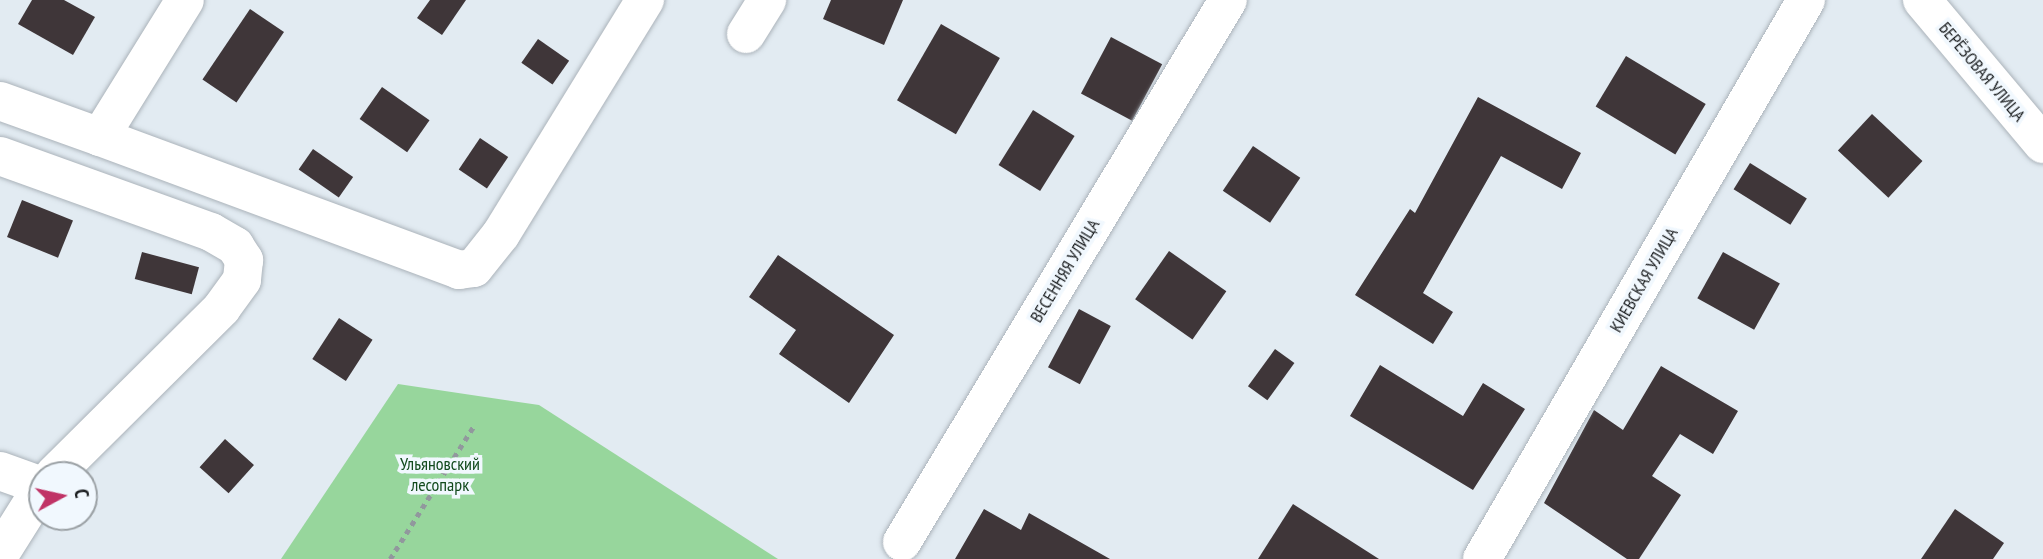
<!DOCTYPE html>
<html>
<head>
<meta charset="utf-8">
<style>
	body { margin:0 }
	#map { position:relative; width:2043px; height:559px; overflow:hidden; background:#e2ebf2; font-family:"PT Sans Narrow",sans-serif }
	div>[style] { position:absolute }
	[style*='--x'] { left:calc(var(--x)*1px); top:calc(var(--y)*1px); width:calc(var(--w)*1px); rotate:calc(var(--a)*1deg) }
	.green>* { inset:0; background:#97d69c }
	.building>* { inset:0; background:#3f3639; transform-origin:0 0 }
	.path>* { height:4.5px; margin-top:-2.25px; transform-origin:0; background:repeating-linear-gradient(90deg,#91989d 0 5px,transparent 0 10px) }
	.roads { filter:drop-shadow(0 0 2px #abb3ba) drop-shadow(0 0 2px #abb3ba) }
	.minor>* { height:38px; margin:-19px; padding:0 19px; transform-origin:19px; border-radius:19px; background:#fff }
	span { translate:-50% -50%; white-space:nowrap; text-align:center; line-height:1.15; -webkit-text-stroke:7px #f1f8fe; paint-order:stroke }
	.street-label { font-size:18px; color:#1b1e20 }
	.park-label { font-size:18px; color:#124a1d }
	.north { position:absolute; left:28px; top:461px; width:70px; height:70px; box-sizing:border-box; background:#f1f8fe; border:2px solid #9ba1a5; border-radius:50%; rotate:82deg; font-size:19px; font-weight:700; line-height:28px; text-align:center; color:#1b1e20 }
	.north::after { content:''; display:block; margin:auto; width:24px; height:32px; background:#c03366; clip-path:polygon(50% 0,100% 100%,50% 72%,0 100%) }
</style>
</head>
<body>
<div id="map">
	<div class="green">
		<div style="clip-path:polygon(398px 384px,539px 405px,778px 559px,281px 559px)"></div>
	</div>
	<div class="building">
		<div style="clip-path:polygon(32px 0,64px 0,95px 17px,73px 55px,18px 24px)"></div>
		<div style="clip-path:polygon(430px 0,466px 0,442px 35px,417px 18px)"></div>
		<div style="clip-path:polygon(831px 0,903px 0,884px 45px,823px 19px)"></div>
		<div style="left:250px;top:9px;width:41px;height:85px;rotate:34deg"></div>
		<div style="left:941px;top:24px;width:68px;height:88px;rotate:30deg"></div>
		<div style="left:1111px;top:37px;width:58px;height:64px;rotate:28deg"></div>
		<div style="left:538px;top:39px;width:38px;height:29px;rotate:35deg"></div>
		<div style="left:1626px;top:56px;width:93px;height:59px;rotate:31deg"></div>
		<div style="left:382px;top:87px;width:58px;height:39px;rotate:35deg"></div>
		<div style="clip-path:polygon(1478px 97px,1581px 153px,1562px 189px,1501px 156px,1423px 293px,1453px 312px,1433px 344px,1355px 295px,1410px 209px,1415px 213px)"></div>
		<div style="left:1033px;top:110px;width:49px;height:65px;rotate:32deg"></div>
		<div style="left:1872px;top:114px;width:69px;height:50px;rotate:43deg"></div>
		<div style="left:480px;top:138px;width:34px;height:38px;rotate:34deg"></div>
		<div style="left:1253px;top:146px;width:57px;height:54px;rotate:34deg"></div>
		<div style="left:313px;top:149px;width:49px;height:25px;rotate:35deg"></div>
		<div style="left:1750px;top:163px;width:67px;height:31px;rotate:32deg"></div>
		<div style="left:22px;top:200px;width:55px;height:40px;rotate:22deg"></div>
		<div style="left:1169px;top:251px;width:70px;height:59px;rotate:35deg"></div>
		<div style="left:142px;top:252px;width:59px;height:28px;rotate:15deg"></div>
		<div style="left:1723px;top:252px;width:65px;height:53px;rotate:29deg"></div>
		<div style="clip-path:polygon(778px 255px,894px 335px,849px 403px,779px 354px,796px 330px,749px 297px)"></div>
		<div style="left:1079px;top:309px;width:36px;height:66px;rotate:28deg"></div>
		<div style="left:339px;top:318px;width:40px;height:49px;rotate:33deg"></div>
		<div style="left:1275px;top:349px;width:24px;height:46px;rotate:36deg"></div>
		<div style="clip-path:polygon(1380px 365px,1463px 416px,1483px 383px,1525px 409px,1473px 490px,1350px 416px)"></div>
		<div style="clip-path:polygon(1661px 366px,1738px 411px,1713px 454px,1680px 434px,1652px 476px,1681px 495px,1639px 559px,1627px 559px,1544px 503px,1594px 410px,1623px 430px)"></div>
		<div style="left:225px;top:439px;width:39px;height:38px;rotate:42deg"></div>
		<div style="clip-path:polygon(1293px 504px,1379px 559px,1258px 559px)"></div>
		<div style="clip-path:polygon(984px 509px,1021px 530px,1029px 513px,1110px 559px,955px 559px)"></div>
		<div style="clip-path:polygon(1955px 509px,2004px 543px,1993px 559px,1921px 559px)"></div>
	</div>
	<div class="path">
		<div style="--x:390;--y:559;--w:156;--a:-57.8"></div>
	</div>
	<div class="roads">
		<div class="minor">
			<div style="--x:1922;--y:0;--w:188;--a:50"></div>
			<div style="--x:746;--y:34;--w:40;--a:-58"></div>
			<div style="--x:0;--y:101;--w:106;--a:19.8"></div>
			<div style="--x:100;--y:137;--w:161;--a:-58.2"></div>
			<div style="--x:100;--y:137;--w:383;--a:20.3"></div>
			<div style="--x:459;--y:270;--w:15;--a:-8"></div>
			<div style="--x:474;--y:268;--w:43;--a:-51.5"></div>
			<div style="--x:501;--y:234;--w:275;--a:-58.4"></div>
			<div style="--x:0;--y:156;--w:224;--a:19.8"></div>
			<div style="--x:211;--y:232;--w:28;--a:30"></div>
			<div style="--x:235;--y:246;--w:17;--a:57"></div>
			<div style="--x:244;--y:260;--w:20;--a:96"></div>
			<div style="--x:242;--y:280;--w:34;--a:126"></div>
			<div style="--x:222;--y:308;--w:237;--a:135.2"></div>
			<div style="--x:0;--y:471;--w:45;--a:19.7"></div>
			<div style="--x:902;--y:542;--w:632;--a:-58.97"></div>
			<div style="--x:0;--y:554;--w:79;--a:-57.9"></div>
			<div style="--x:1482;--y:559;--w:646;--a:-59.9"></div>
		</div>
	</div>
	<div class="street-label">
		<span style="left:1982px;top:72px;rotate:50deg">БЕРЁЗОВАЯ УЛИЦА</span>
		<span style="left:1065px;top:271px;rotate:-59deg">ВЕСЕННЯЯ УЛИЦА</span>
		<span style="left:1644px;top:280px;rotate:-60deg">КИЕВСКАЯ УЛИЦА</span>
	</div>
	<div class="park-label">
		<span style="left:440px;top:475px">Ульяновский<br>лесопарк</span>
	</div>
	<div class="north">С</div>
</div>
</body>
</html>
